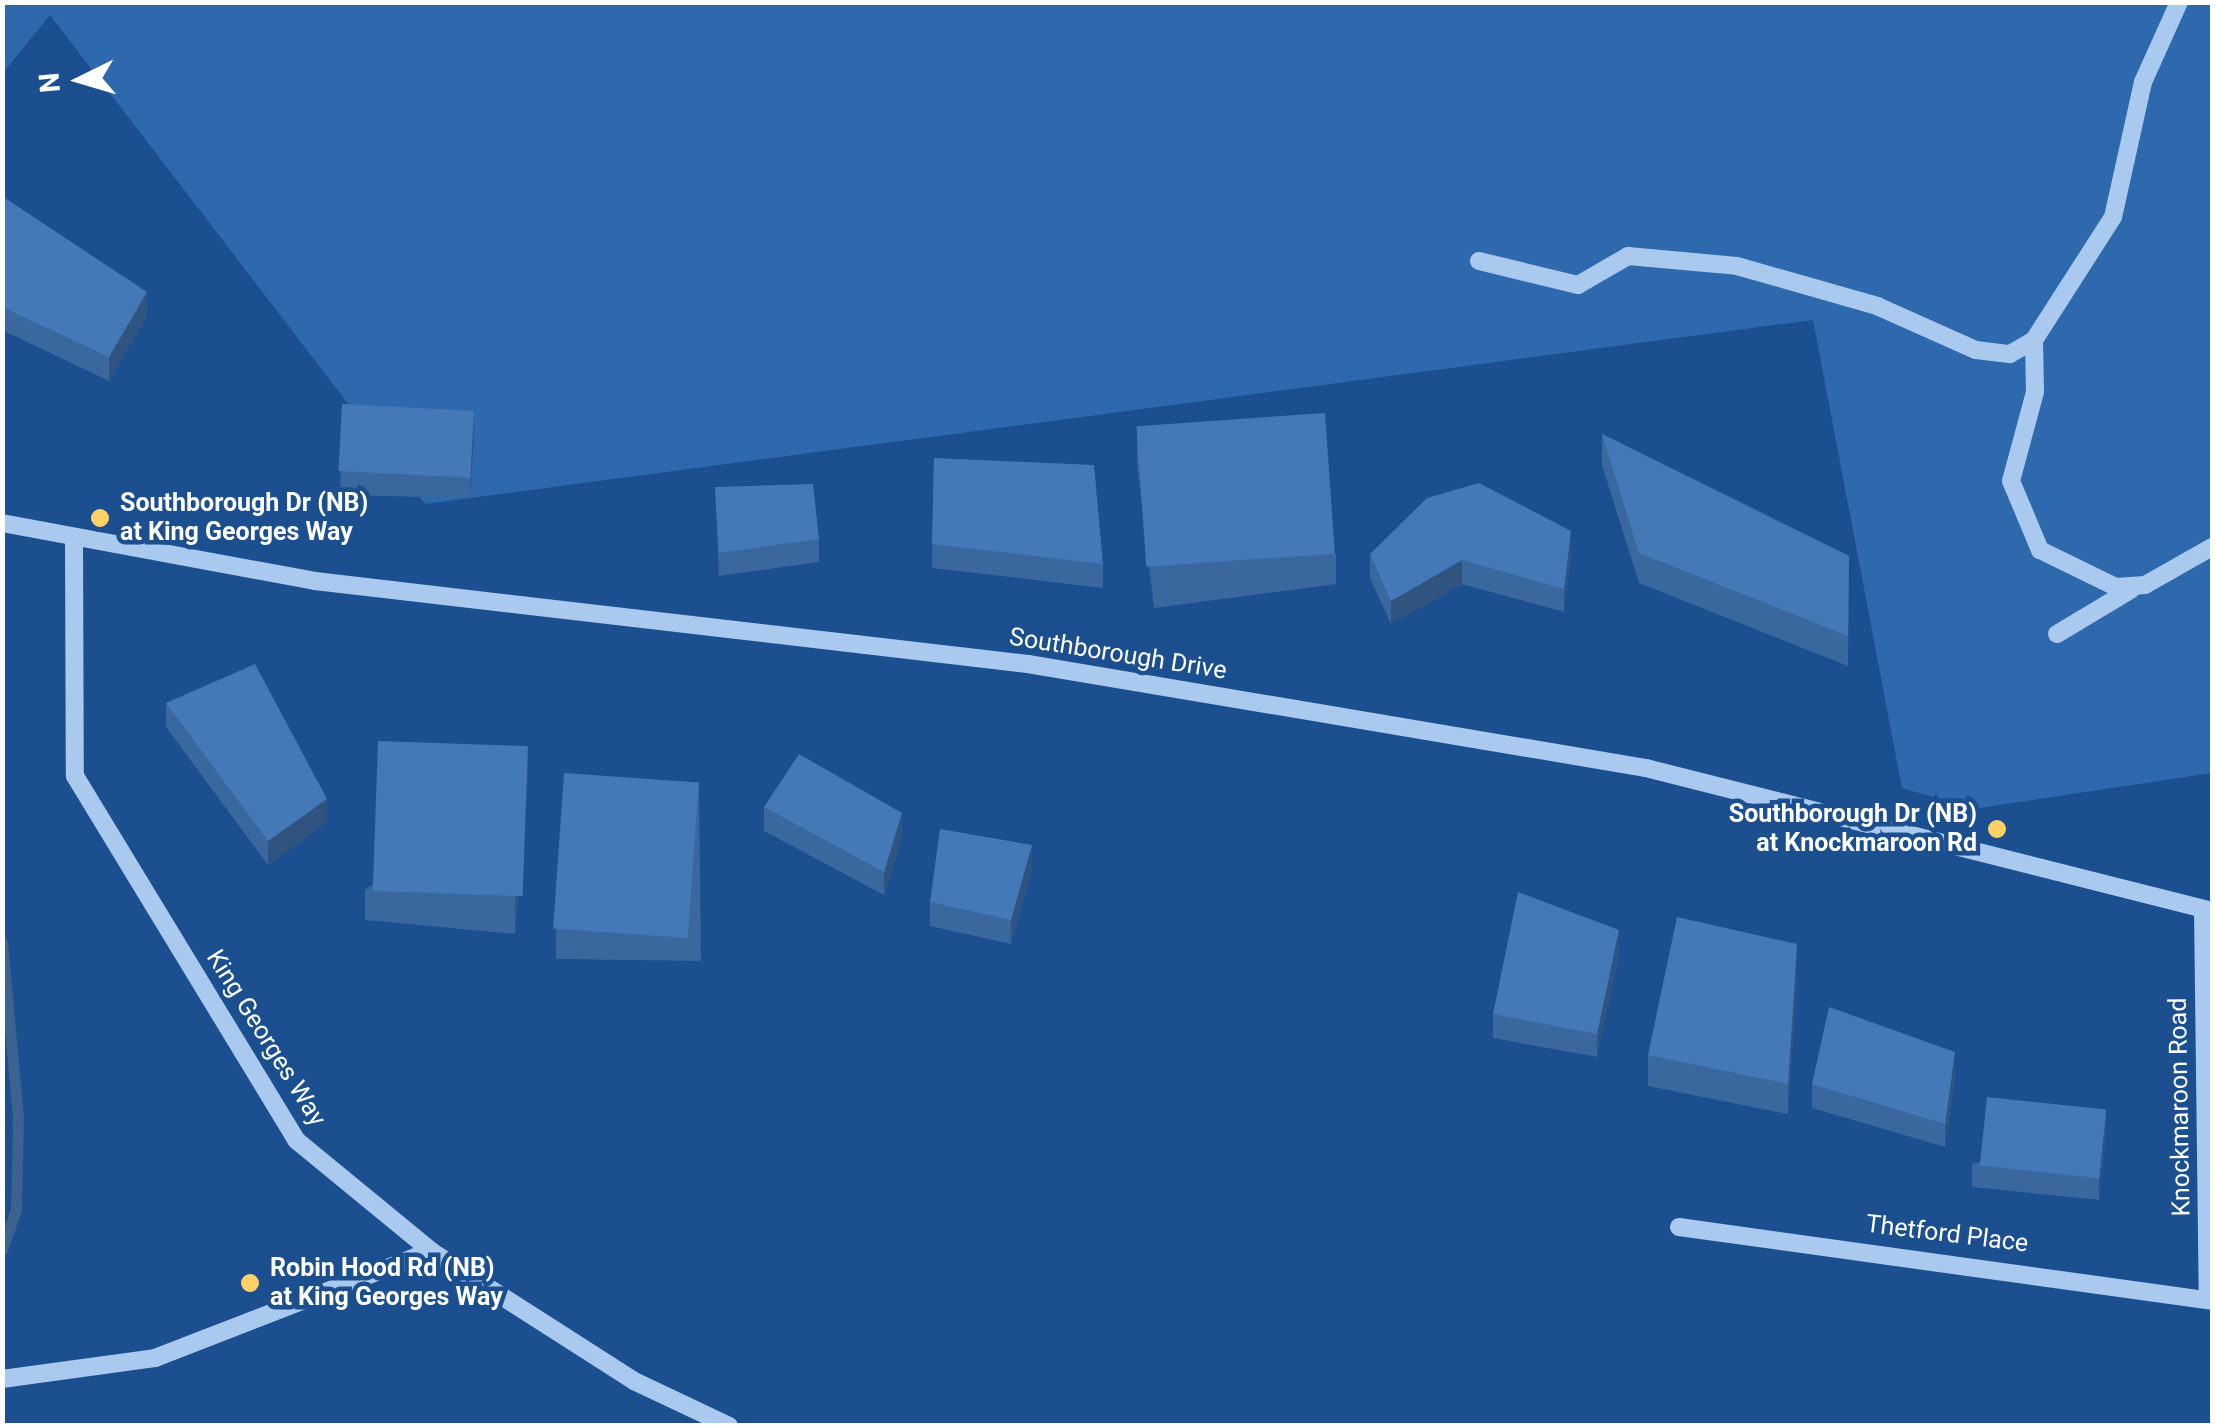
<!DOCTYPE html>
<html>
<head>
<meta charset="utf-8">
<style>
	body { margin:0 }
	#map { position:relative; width:2215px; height:1428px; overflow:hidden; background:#1b4f8f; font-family:Roboto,sans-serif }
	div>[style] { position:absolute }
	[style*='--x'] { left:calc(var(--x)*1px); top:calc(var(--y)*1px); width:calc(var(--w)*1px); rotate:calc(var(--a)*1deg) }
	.green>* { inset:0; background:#2e69ad }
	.stream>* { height:11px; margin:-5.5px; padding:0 5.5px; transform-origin:5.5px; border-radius:5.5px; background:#3c6290 }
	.minor>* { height:18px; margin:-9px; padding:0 9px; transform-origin:9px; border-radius:9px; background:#a9c9ee }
	.wall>* { inset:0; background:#3a679d }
	.shaded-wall>* { inset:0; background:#305480 }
	.building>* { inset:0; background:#4478b7; transform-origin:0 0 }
	.dots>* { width:28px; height:28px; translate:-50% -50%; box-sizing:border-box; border:5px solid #1b4f8f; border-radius:50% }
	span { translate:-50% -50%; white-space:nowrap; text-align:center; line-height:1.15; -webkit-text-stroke:9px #1b4f8f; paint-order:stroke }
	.poi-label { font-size:25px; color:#fff; font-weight:700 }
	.left { translate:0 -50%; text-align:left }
	.right { translate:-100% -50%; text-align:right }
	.street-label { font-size:25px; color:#fff }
	.frame { position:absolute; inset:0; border:5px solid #fff; pointer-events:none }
	.north { position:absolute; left:30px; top:30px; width:100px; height:100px; -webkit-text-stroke:8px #1b4f8f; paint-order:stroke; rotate:265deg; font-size:28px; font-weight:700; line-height:40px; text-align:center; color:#fff }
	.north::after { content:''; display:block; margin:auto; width:35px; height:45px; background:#fff; clip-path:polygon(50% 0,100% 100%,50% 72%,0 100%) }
</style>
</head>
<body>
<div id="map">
	<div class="green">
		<div style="clip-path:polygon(3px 2px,2212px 3px,2212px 773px,1973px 809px,1902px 788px,1813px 320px,425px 504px,50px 15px,3px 73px)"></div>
	</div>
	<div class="stream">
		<div style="--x:2;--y:942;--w:176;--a:84.8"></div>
		<div style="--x:18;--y:1117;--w:92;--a:91.2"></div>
		<div style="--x:16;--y:1209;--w:43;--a:108.9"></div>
	</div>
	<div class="minor">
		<div style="--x:2179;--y:2;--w:88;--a:114.2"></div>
		<div style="--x:2143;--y:82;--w:138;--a:102.5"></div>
		<div style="--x:2113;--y:217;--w:146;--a:122.7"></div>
		<div style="--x:2034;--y:340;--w:52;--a:88.9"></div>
		<div style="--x:2035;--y:392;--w:92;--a:105.1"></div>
		<div style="--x:2011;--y:481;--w:75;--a:67.2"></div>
		<div style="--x:2040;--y:550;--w:85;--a:26"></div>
		<div style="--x:2116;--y:587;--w:29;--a:-4"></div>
		<div style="--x:2145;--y:585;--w:77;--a:-29.6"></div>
		<div style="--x:1479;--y:261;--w:102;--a:13.6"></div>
		<div style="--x:1578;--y:285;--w:58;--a:-30.1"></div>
		<div style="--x:1628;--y:256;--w:109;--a:5.2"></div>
		<div style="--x:1737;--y:266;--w:146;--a:15.9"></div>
		<div style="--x:1877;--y:306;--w:108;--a:24"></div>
		<div style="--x:1976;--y:350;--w:34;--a:7"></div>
		<div style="--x:2010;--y:354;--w:28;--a:-30"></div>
		<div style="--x:2;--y:523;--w:318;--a:10.5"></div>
		<div style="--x:315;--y:581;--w:718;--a:6.64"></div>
		<div style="--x:1028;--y:664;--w:627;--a:9.55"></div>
		<div style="--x:1646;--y:768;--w:584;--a:14.18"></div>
		<div style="--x:74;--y:537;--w:239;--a:89.8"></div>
		<div style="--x:75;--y:776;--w:426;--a:58.7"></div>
		<div style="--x:296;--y:1140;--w:175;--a:39.4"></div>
		<div style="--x:431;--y:1251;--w:241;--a:32.6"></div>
		<div style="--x:634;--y:1381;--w:105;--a:25.3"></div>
		<div style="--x:2057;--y:634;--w:87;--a:-31"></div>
		<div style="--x:2203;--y:909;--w:388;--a:89.3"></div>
		<div style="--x:1679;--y:1227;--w:538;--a:7.9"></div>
		<div style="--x:2;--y:1379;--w:154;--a:-7.8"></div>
		<div style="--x:155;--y:1358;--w:296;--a:-21.2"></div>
	</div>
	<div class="wall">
		<div style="clip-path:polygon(2px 196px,147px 316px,109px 381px,2px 330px)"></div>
		<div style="clip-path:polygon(342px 404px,474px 434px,470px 498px,340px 495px)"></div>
		<div style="clip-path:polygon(1137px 432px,1336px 554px,1336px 584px,1154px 608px,1137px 463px)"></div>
		<div style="clip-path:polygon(1602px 434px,1849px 556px,1848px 666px,1639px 583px,1602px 465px)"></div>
		<div style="clip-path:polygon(934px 458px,1103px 564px,1103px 588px,932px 568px)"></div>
		<div style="clip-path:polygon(715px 487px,819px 539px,819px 562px,719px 576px)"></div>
		<div style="clip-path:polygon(1370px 554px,1571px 554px,1564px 612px,1462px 584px,1391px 624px,1370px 578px)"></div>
		<div style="clip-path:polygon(166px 703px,327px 822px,268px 865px,166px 727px)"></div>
		<div style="clip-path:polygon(528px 776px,515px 934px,365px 920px,365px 890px)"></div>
		<div style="clip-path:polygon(699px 782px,701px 961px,556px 959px,556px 929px)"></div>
		<div style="clip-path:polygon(764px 807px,902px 837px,884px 895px,764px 831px)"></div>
		<div style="clip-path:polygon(1032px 869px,1011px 944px,930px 926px,930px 902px)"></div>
		<div style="clip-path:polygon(1619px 954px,1597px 1057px,1493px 1038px,1493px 1014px)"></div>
		<div style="clip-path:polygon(1797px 975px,1788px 1114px,1648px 1086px,1648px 1055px)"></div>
		<div style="clip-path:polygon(1955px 1075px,1945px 1147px,1812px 1108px,1812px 1084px)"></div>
		<div style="clip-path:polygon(2106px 1133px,2099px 1200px,1972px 1187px,1972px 1164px)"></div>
	</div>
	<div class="shaded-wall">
		<div style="clip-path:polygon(147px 292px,147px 316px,109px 381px,109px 357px)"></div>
		<div style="clip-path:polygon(474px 411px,474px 434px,470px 498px,470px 475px)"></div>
		<div style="clip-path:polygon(1571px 531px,1571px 554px,1564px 612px,1564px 589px)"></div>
		<div style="clip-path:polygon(1462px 560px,1462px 584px,1391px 624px,1391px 601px)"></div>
		<div style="clip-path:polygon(528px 746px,528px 776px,515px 934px,515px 903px)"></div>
		<div style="clip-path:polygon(327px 799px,327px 822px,268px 865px,268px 841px)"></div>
		<div style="clip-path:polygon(902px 813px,902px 837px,884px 895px,884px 872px)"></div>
		<div style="clip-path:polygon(1032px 845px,1032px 869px,1011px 944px,1011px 920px)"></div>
		<div style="clip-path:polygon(1619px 930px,1619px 954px,1597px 1057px,1597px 1034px)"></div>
		<div style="clip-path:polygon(1797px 944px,1797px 975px,1788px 1114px,1788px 1084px)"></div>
		<div style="clip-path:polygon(1955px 1052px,1955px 1075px,1945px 1147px,1945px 1124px)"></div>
		<div style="clip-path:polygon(2106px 1110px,2106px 1133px,2099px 1200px,2099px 1176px)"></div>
	</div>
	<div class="building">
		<div style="clip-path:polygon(2px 196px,147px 292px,109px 357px,2px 307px)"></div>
		<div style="left:342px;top:404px;width:132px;height:67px;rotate:3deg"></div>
		<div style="left:1325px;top:413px;width:141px;height:189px;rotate:86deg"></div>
		<div style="clip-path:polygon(1602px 434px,1849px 556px,1848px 636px,1639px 553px)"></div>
		<div style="clip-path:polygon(934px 458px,1094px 465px,1103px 564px,932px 544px)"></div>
		<div style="clip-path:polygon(1479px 483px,1571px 531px,1564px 589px,1462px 560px,1391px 601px,1370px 554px,1427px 498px)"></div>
		<div style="clip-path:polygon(813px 484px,819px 539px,719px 553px,715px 487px)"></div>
		<div style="clip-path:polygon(255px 664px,327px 799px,268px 841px,166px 703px)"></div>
		<div style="left:378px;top:741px;width:150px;height:150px;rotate:2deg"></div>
		<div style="clip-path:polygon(799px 754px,902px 813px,884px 872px,764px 807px)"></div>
		<div style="left:564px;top:773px;width:135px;height:156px;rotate:4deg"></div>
		<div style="clip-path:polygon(940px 829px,1032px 845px,1011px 920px,930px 902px)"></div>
		<div style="clip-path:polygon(1518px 892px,1619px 930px,1597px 1034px,1493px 1014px)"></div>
		<div style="clip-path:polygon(1677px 917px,1797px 944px,1788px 1084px,1648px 1055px)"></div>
		<div style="clip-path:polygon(1829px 1007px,1955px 1052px,1945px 1124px,1812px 1084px)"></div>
		<div style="left:1987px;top:1097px;width:120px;height:69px;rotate:6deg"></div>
	</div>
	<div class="dots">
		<div style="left:100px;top:518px;background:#ffd166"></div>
		<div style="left:1997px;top:829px;background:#ffd166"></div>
		<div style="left:250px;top:1283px;background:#ffd166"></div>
	</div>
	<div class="poi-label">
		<span class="left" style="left:120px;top:518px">Southborough Dr (NB)<br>at King Georges Way</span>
		<span class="right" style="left:1977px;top:829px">Southborough Dr (NB)<br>at Knockmaroon Rd</span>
		<span class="left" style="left:270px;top:1283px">Robin Hood Rd (NB)<br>at King Georges Way</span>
	</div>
	<div class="street-label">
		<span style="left:1118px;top:654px;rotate:9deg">Southborough Drive</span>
		<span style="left:266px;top:1038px;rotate:58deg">King Georges Way</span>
		<span style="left:2180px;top:1107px;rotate:-91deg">Knockmaroon Road</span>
		<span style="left:1947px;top:1234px;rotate:7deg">Thetford Place</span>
	</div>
	<div class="frame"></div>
	<div class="north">N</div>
</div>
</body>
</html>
